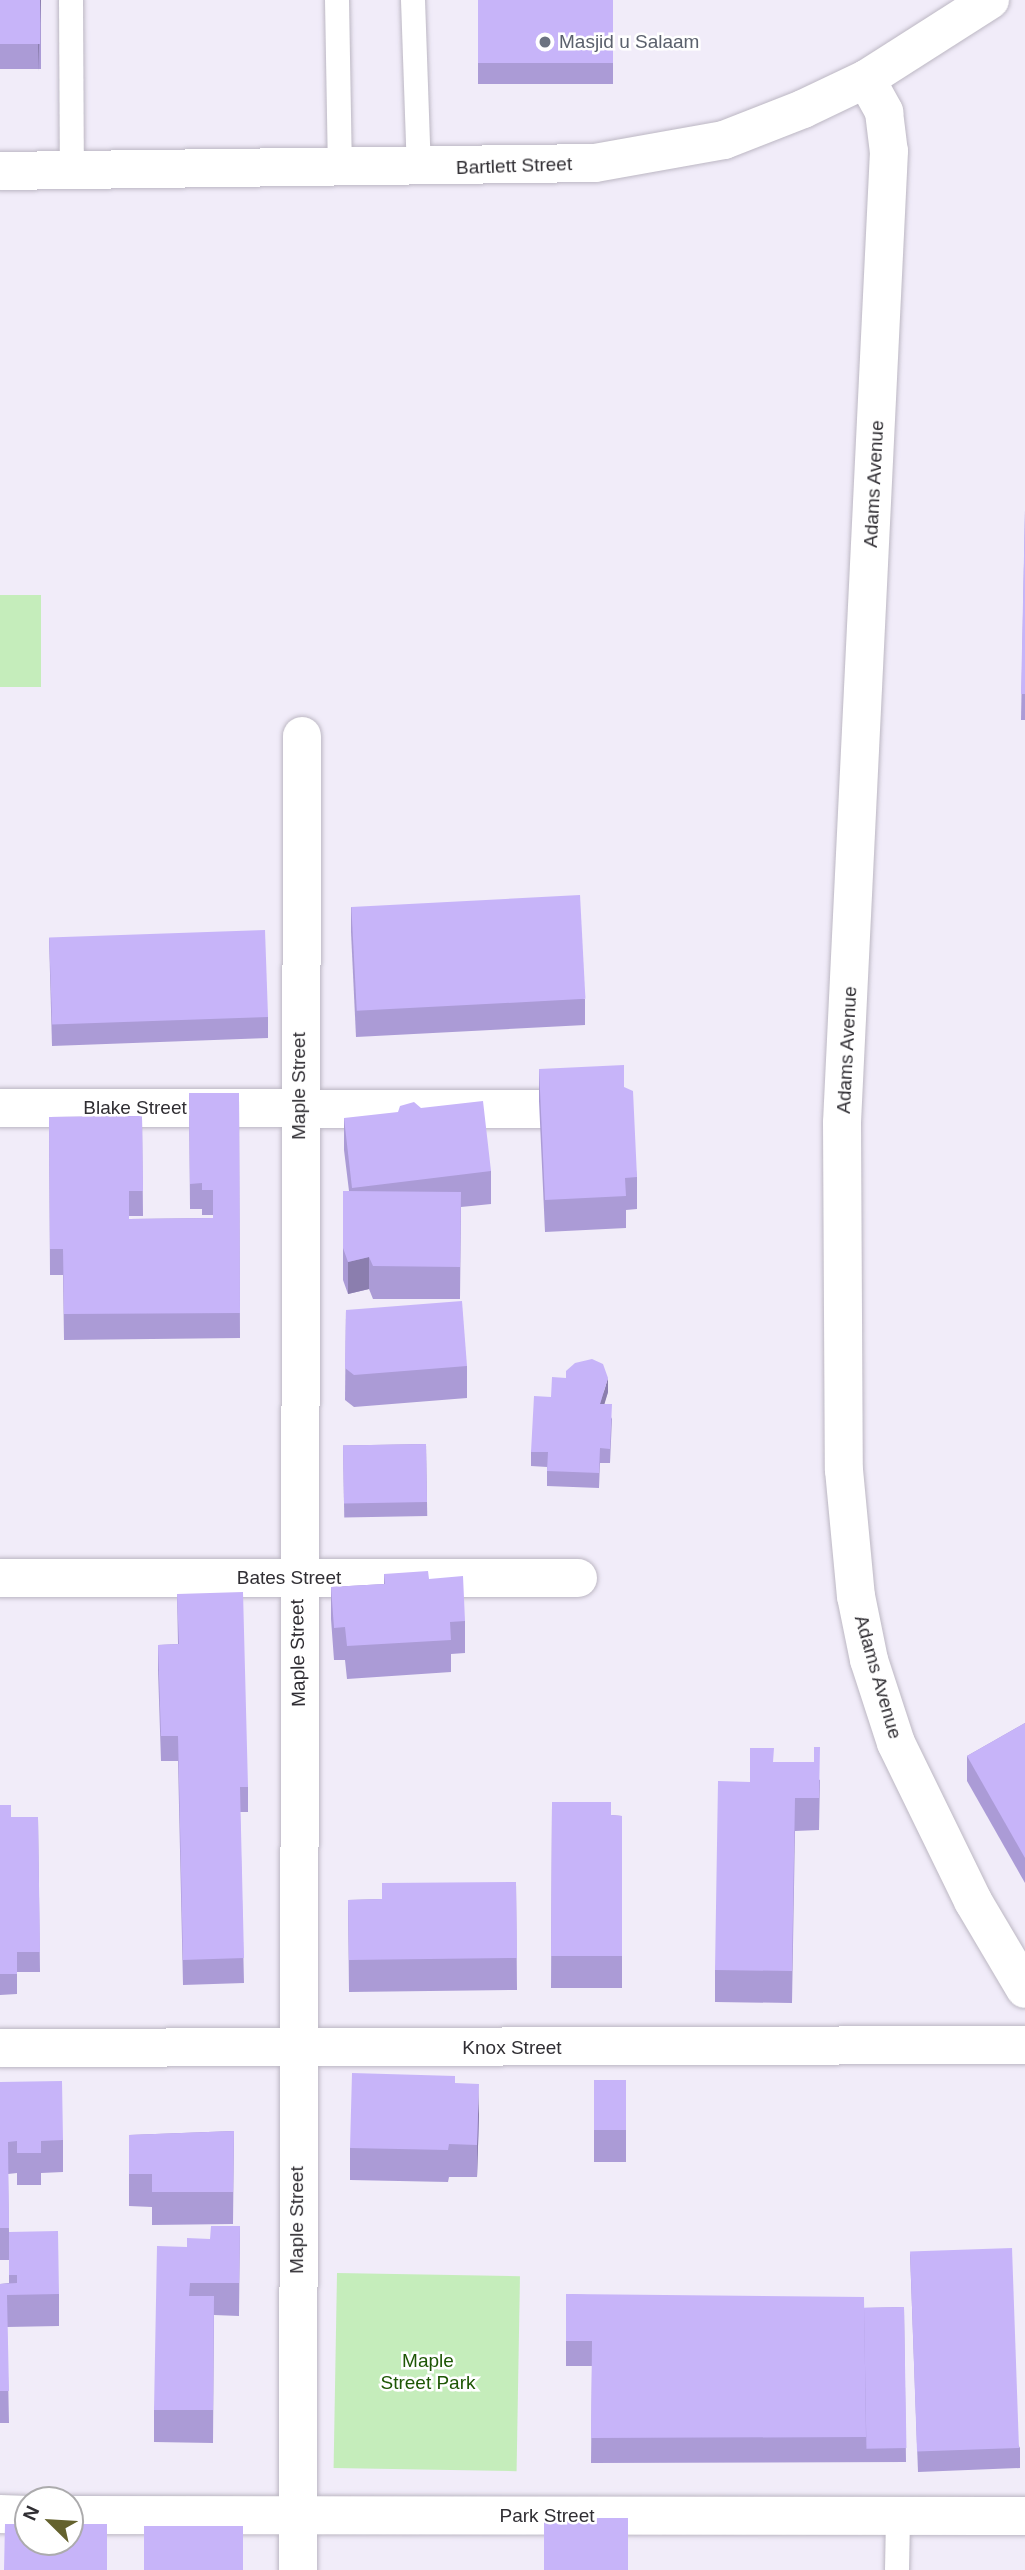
<!DOCTYPE html>
<html>
<head>
<meta charset="utf-8">
<style>
	body { margin:0 }
	#map { position:relative; width:1025px; height:2570px; overflow:hidden; background:#f1ecf9; font-family:Helvetica,sans-serif }
	div>[style] { position:absolute }
	[style*='--x'] { left:calc(var(--x)*1px); top:calc(var(--y)*1px); width:calc(var(--w)*1px); rotate:calc(var(--a)*1deg) }
	.green>* { inset:0; background:#c5edbb; transform-origin:0 0 }
	.roads { filter:drop-shadow(0 0 2px #bcb7c3) drop-shadow(0 0 2px #bcb7c3) }
	.lane>* { height:24px; margin:-12px; padding:0 12px; transform-origin:12px; border-radius:12px; background:#fff }
	.street>* { height:38px; margin:-19px; padding:0 19px; transform-origin:19px; border-radius:19px; background:#fff }
	.secondary>* { height:38px; margin:-19px; padding:0 19px; transform-origin:19px; border-radius:19px; background:#fff }
	.wall>* { inset:0; background:#ab9bd6; transform-origin:0 0 }
	.shaded-wall>* { inset:0; background:#8b7eae }
	.building>* { inset:0; background:#c7b4f9; transform-origin:0 0 }
	.dots>* { width:19px; height:19px; translate:-50% -50%; box-sizing:border-box; border:4px solid #fff; border-radius:50% }
	span { translate:-50% -50%; white-space:nowrap; text-align:center; line-height:1.15; -webkit-text-stroke:5px #fff; paint-order:stroke }
	.worship-label { font-size:19px; color:#5b616d }
	.left { translate:0 -50%; text-align:left }
	.street-label { font-size:19px; color:#302e33 }
	.park-label { font-size:19px; color:#1e5605 }
	.north { position:absolute; left:14px; top:2486px; width:70px; height:70px; box-sizing:border-box; background:#fff; border:2px solid #acabad; border-radius:50%; rotate:294deg; font-size:19px; font-weight:700; line-height:28px; text-align:center; color:#302e33 }
	.north::after { content:''; display:block; margin:auto; width:24px; height:32px; background:#64622e; clip-path:polygon(50% 0,100% 100%,50% 72%,0 100%) }
</style>
</head>
<body>
<div id="map">
	<div class="green">
		<div style="left:0;top:595px;width:41px;height:92px"></div>
		<div style="left:337px;top:2273px;width:183px;height:195px;rotate:1deg"></div>
	</div>
	<div class="roads">
		<div class="lane">
			<div style="--x:71;--y:0;--w:170;--a:89.7"></div>
			<div style="--x:337;--y:0;--w:169;--a:89"></div>
			<div style="--x:413;--y:0;--w:168;--a:88"></div>
			<div style="--x:897;--y:2570;--w:54;--a:-88.9"></div>
		</div>
		<div class="street">
			<div style="--x:0;--y:1108;--w:593;--a:0.1"></div>
			<div style="--x:0;--y:1578;--w:578;--a:0"></div>
			<div style="--x:0;--y:2048;--w:1025;--a:-0.17"></div>
			<div style="--x:298;--y:2516;--w:1780;--a:-89.87"></div>
		</div>
		<div class="secondary">
			<div style="--x:866;--y:79;--w:38;--a:61"></div>
			<div style="--x:884;--y:112;--w:39;--a:83"></div>
			<div style="--x:889;--y:151;--w:973;--a:92.77"></div>
			<div style="--x:842;--y:1123;--w:347;--a:89.7"></div>
			<div style="--x:844;--y:1470;--w:127;--a:84.6"></div>
			<div style="--x:856;--y:1596;--w:65;--a:78.5"></div>
			<div style="--x:869;--y:1660;--w:87;--a:72"></div>
			<div style="--x:896;--y:1743;--w:176;--a:64"></div>
			<div style="--x:973;--y:1901;--w:102;--a:59.4"></div>
			<div style="--x:0;--y:171;--w:595;--a:-0.77"></div>
			<div style="--x:595;--y:163;--w:131;--a:-10.1"></div>
			<div style="--x:724;--y:140;--w:85;--a:-21.4"></div>
			<div style="--x:803;--y:109;--w:70;--a:-25.5"></div>
			<div style="--x:866;--y:79;--w:147;--a:-32.5"></div>
			<div style="--x:0;--y:2514;--w:28;--a:2"></div>
			<div style="--x:70;--y:2515;--w:955;--a:0.06"></div>
			<div style="--x:298;--y:2516;--w:54;--a:90"></div>
		</div>
	</div>
	<div class="wall">
		<div style="left:0;top:0;width:41px;height:69px"></div>
		<div style="left:478px;top:0;width:135px;height:84px"></div>
		<div style="clip-path:polygon(1025px 510px,1025px 720px,1021px 720px)"></div>
		<div style="clip-path:polygon(351px 907px,585px 999px,585px 1025px,356px 1037px,351px 932px)"></div>
		<div style="clip-path:polygon(49px 938px,268px 1017px,268px 1038px,52px 1046px)"></div>
		<div style="clip-path:polygon(539px 1069px,624px 1087px,637px 1177px,637px 1209px,626px 1210px,626px 1228px,545px 1232px,539px 1101px)"></div>
		<div style="clip-path:polygon(189px 1093px,239px 1093px,240px 1338px,64px 1340px,63px 1275px,50px 1275px,49px 1117px,142px 1116px,143px 1216px,129px 1216px,129px 1219px,213px 1218px,213px 1215px,202px 1215px,202px 1209px,190px 1209px)"></div>
		<div style="clip-path:polygon(344px 1118px,491px 1171px,491px 1204px,461px 1207px,460px 1299px,373px 1299px,369px 1289px,348px 1294px,343px 1280px,343px 1191px,349px 1191px,344px 1150px)"></div>
		<div style="clip-path:polygon(346px 1310px,467px 1366px,467px 1398px,354px 1407px,345px 1400px)"></div>
		<div style="clip-path:polygon(608px 1392px,604px 1404px,612px 1419px,610px 1463px,600px 1463px,599px 1488px,547px 1486px,547px 1467px,531px 1466px,531px 1452px,551px 1397px)"></div>
		<div style="left:426px;top:1444px;width:72px;height:83px;rotate:89deg"></div>
		<div style="clip-path:polygon(384px 1574px,429px 1579px,465px 1621px,465px 1653px,451px 1654px,451px 1672px,347px 1679px,345px 1660px,334px 1660px,331px 1619px,331px 1587px,384px 1584px)"></div>
		<div style="clip-path:polygon(177px 1594px,248px 1787px,248px 1812px,240px 1812px,244px 1983px,183px 1985px,178px 1761px,161px 1761px,158px 1670px,158px 1645px,178px 1644px)"></div>
		<div style="clip-path:polygon(1025px 1723px,1025px 1883px,967px 1781px,967px 1756px)"></div>
		<div style="clip-path:polygon(774px 1762px,820px 1780px,819px 1830px,795px 1831px,792px 2003px,715px 2002px,715px 1970px,750px 1782px)"></div>
		<div style="clip-path:polygon(552px 1802px,611px 1815px,622px 1816px,622px 1988px,551px 1988px)"></div>
		<div style="clip-path:polygon(0 1805px,11px 1817px,38px 1817px,40px 1972px,17px 1972px,17px 1994px,0 1995px)"></div>
		<div style="clip-path:polygon(516px 1882px,517px 1990px,349px 1992px,348px 1900px,382px 1899px)"></div>
		<div style="left:626px;top:2080px;width:82px;height:32px;rotate:90deg"></div>
		<div style="clip-path:polygon(0 2082px,63px 2140px,63px 2172px,41px 2173px,41px 2185px,17px 2185px,17px 2173px,8px 2174px,9px 2232px,59px 2294px,59px 2326px,7px 2327px,9px 2423px,0 2423px,0 2284px,9px 2283px,9px 2260px,0 2260px)"></div>
		<div style="clip-path:polygon(455px 2083px,479px 2116px,477px 2177px,449px 2177px,448px 2182px,350px 2180px,350px 2148px)"></div>
		<div style="clip-path:polygon(234px 2131px,233px 2224px,152px 2225px,152px 2207px,129px 2206px,129px 2135px)"></div>
		<div style="clip-path:polygon(240px 2226px,239px 2316px,214px 2315px,213px 2443px,154px 2442px,154px 2410px,187px 2247px,210px 2239px)"></div>
		<div style="clip-path:polygon(910px 2253px,1020px 2448px,1020px 2468px,918px 2472px)"></div>
		<div style="clip-path:polygon(566px 2294px,864px 2308px,904px 2307px,906px 2462px,591px 2463px,592px 2366px,566px 2366px)"></div>
	</div>
	<div class="shaded-wall">
		<div style="clip-path:polygon(40px 0,41px 0,38px 71px,38px 46px)"></div>
		<div style="clip-path:polygon(369px 1257px,369px 1289px,348px 1294px,348px 1262px)"></div>
		<div style="clip-path:polygon(608px 1378px,608px 1392px,600px 1419px,600px 1404px)"></div>
		<div style="clip-path:polygon(479px 2084px,479px 2116px,477px 2177px,477px 2145px)"></div>
	</div>
	<div class="building">
		<div style="left:0;top:0;width:40px;height:44px"></div>
		<div style="left:478px;top:0;width:135px;height:63px"></div>
		<div style="clip-path:polygon(1025px 510px,1025px 694px,1021px 694px)"></div>
		<div style="left:580px;top:895px;width:104px;height:229px;rotate:87deg"></div>
		<div style="left:265px;top:930px;width:87px;height:216px;rotate:88deg"></div>
		<div style="clip-path:polygon(624px 1065px,624px 1087px,633px 1091px,637px 1177px,625px 1178px,626px 1196px,545px 1200px,539px 1069px)"></div>
		<div style="clip-path:polygon(189px 1093px,239px 1093px,240px 1313px,64px 1314px,63px 1249px,50px 1249px,49px 1117px,142px 1116px,143px 1191px,129px 1191px,129px 1219px,213px 1218px,213px 1190px,202px 1190px,202px 1183px,190px 1184px)"></div>
		<div style="clip-path:polygon(483px 1101px,491px 1171px,352px 1188px,344px 1118px,398px 1112px,400px 1106px,414px 1102px,421px 1108px)"></div>
		<div style="clip-path:polygon(343px 1191px,461px 1192px,460px 1267px,373px 1266px,369px 1257px,348px 1262px,343px 1248px)"></div>
		<div style="clip-path:polygon(462px 1301px,467px 1366px,354px 1375px,345px 1368px,346px 1310px)"></div>
		<div style="clip-path:polygon(592px 1359px,603px 1364px,608px 1378px,600px 1404px,612px 1404px,610px 1449px,600px 1448px,599px 1473px,547px 1471px,548px 1452px,531px 1452px,534px 1396px,551px 1397px,552px 1377px,566px 1378px,566px 1371px,575px 1363px)"></div>
		<div style="left:426px;top:1444px;width:58px;height:83px;rotate:89deg"></div>
		<div style="clip-path:polygon(428px 1571px,429px 1579px,463px 1576px,465px 1621px,450px 1622px,451px 1640px,347px 1646px,345px 1627px,334px 1628px,331px 1587px,385px 1584px,384px 1574px)"></div>
		<div style="clip-path:polygon(243px 1592px,248px 1787px,240px 1787px,244px 1958px,183px 1960px,178px 1736px,161px 1736px,158px 1645px,179px 1644px,177px 1594px)"></div>
		<div style="clip-path:polygon(1025px 1723px,1025px 1858px,967px 1756px)"></div>
		<div style="clip-path:polygon(814px 1747px,820px 1747px,819px 1798px,795px 1798px,792px 1971px,715px 1970px,718px 1781px,750px 1782px,750px 1748px,774px 1748px,773px 1762px,814px 1762px)"></div>
		<div style="clip-path:polygon(552px 1802px,611px 1802px,611px 1815px,622px 1816px,622px 1956px,551px 1956px)"></div>
		<div style="clip-path:polygon(0 1805px,11px 1805px,11px 1817px,38px 1817px,40px 1952px,17px 1952px,17px 1974px,0 1974px)"></div>
		<div style="clip-path:polygon(516px 1882px,517px 1958px,349px 1960px,348px 1900px,382px 1899px,382px 1883px)"></div>
		<div style="clip-path:polygon(352px 2073px,455px 2076px,455px 2083px,479px 2084px,477px 2145px,449px 2144px,448px 2150px,350px 2148px)"></div>
		<div style="left:626px;top:2080px;width:50px;height:32px;rotate:90deg"></div>
		<div style="clip-path:polygon(62px 2081px,63px 2140px,41px 2141px,41px 2153px,17px 2153px,17px 2141px,8px 2142px,9px 2228px,0 2228px,0 2082px)"></div>
		<div style="clip-path:polygon(234px 2131px,233px 2192px,152px 2192px,152px 2174px,129px 2174px,129px 2135px)"></div>
		<div style="clip-path:polygon(211px 2226px,240px 2226px,239px 2283px,190px 2283px,189px 2296px,214px 2296px,213px 2410px,154px 2410px,157px 2246px,187px 2247px,187px 2238px,210px 2239px)"></div>
		<div style="clip-path:polygon(58px 2231px,59px 2294px,7px 2295px,9px 2391px,0 2391px,0 2284px,17px 2283px,17px 2275px,9px 2275px,9px 2232px)"></div>
		<div style="left:1012px;top:2248px;width:200px;height:102px;rotate:88deg"></div>
		<div style="clip-path:polygon(566px 2294px,864px 2297px,866px 2437px,591px 2438px,592px 2341px,566px 2341px)"></div>
		<div style="left:904px;top:2307px;width:141px;height:40px;rotate:89deg"></div>
		<div style="left:628px;top:2518px;width:52px;height:84px;rotate:90deg"></div>
		<div style="clip-path:polygon(5px 2524px,28px 2524px,28px 2542px,70px 2542px,70px 2524px,107px 2524px,107px 2570px,4px 2570px)"></div>
		<div style="left:243px;top:2526px;width:44px;height:99px;rotate:90deg"></div>
	</div>
	<div class="dots">
		<div style="left:545px;top:42px;background:#6b7280"></div>
	</div>
	<div class="worship-label">
		<span class="left" style="left:559px;top:42px">Masjid u Salaam</span>
	</div>
	<div class="street-label">
		<span style="left:514px;top:166px;rotate:-2deg">Bartlett Street</span>
		<span style="left:874px;top:484px;rotate:-87deg">Adams Avenue</span>
		<span style="left:847px;top:1050px;rotate:-87deg">Adams Avenue</span>
		<span style="left:299px;top:1086px;rotate:-90deg">Maple Street</span>
		<span style="left:135px;top:1108px">Blake Street</span>
		<span style="left:289px;top:1578px">Bates Street</span>
		<span style="left:298px;top:1653px;rotate:-91deg">Maple Street</span>
		<span style="left:878px;top:1677px;rotate:74deg">Adams Avenue</span>
		<span style="left:512px;top:2048px">Knox Street</span>
		<span style="left:297px;top:2220px;rotate:-90deg">Maple Street</span>
		<span style="left:547px;top:2516px">Park Street</span>
	</div>
	<div class="park-label">
		<span style="left:428px;top:2372px">Maple<br>Street Park</span>
	</div>
	<div class="north">N</div>
</div>
</body>
</html>
